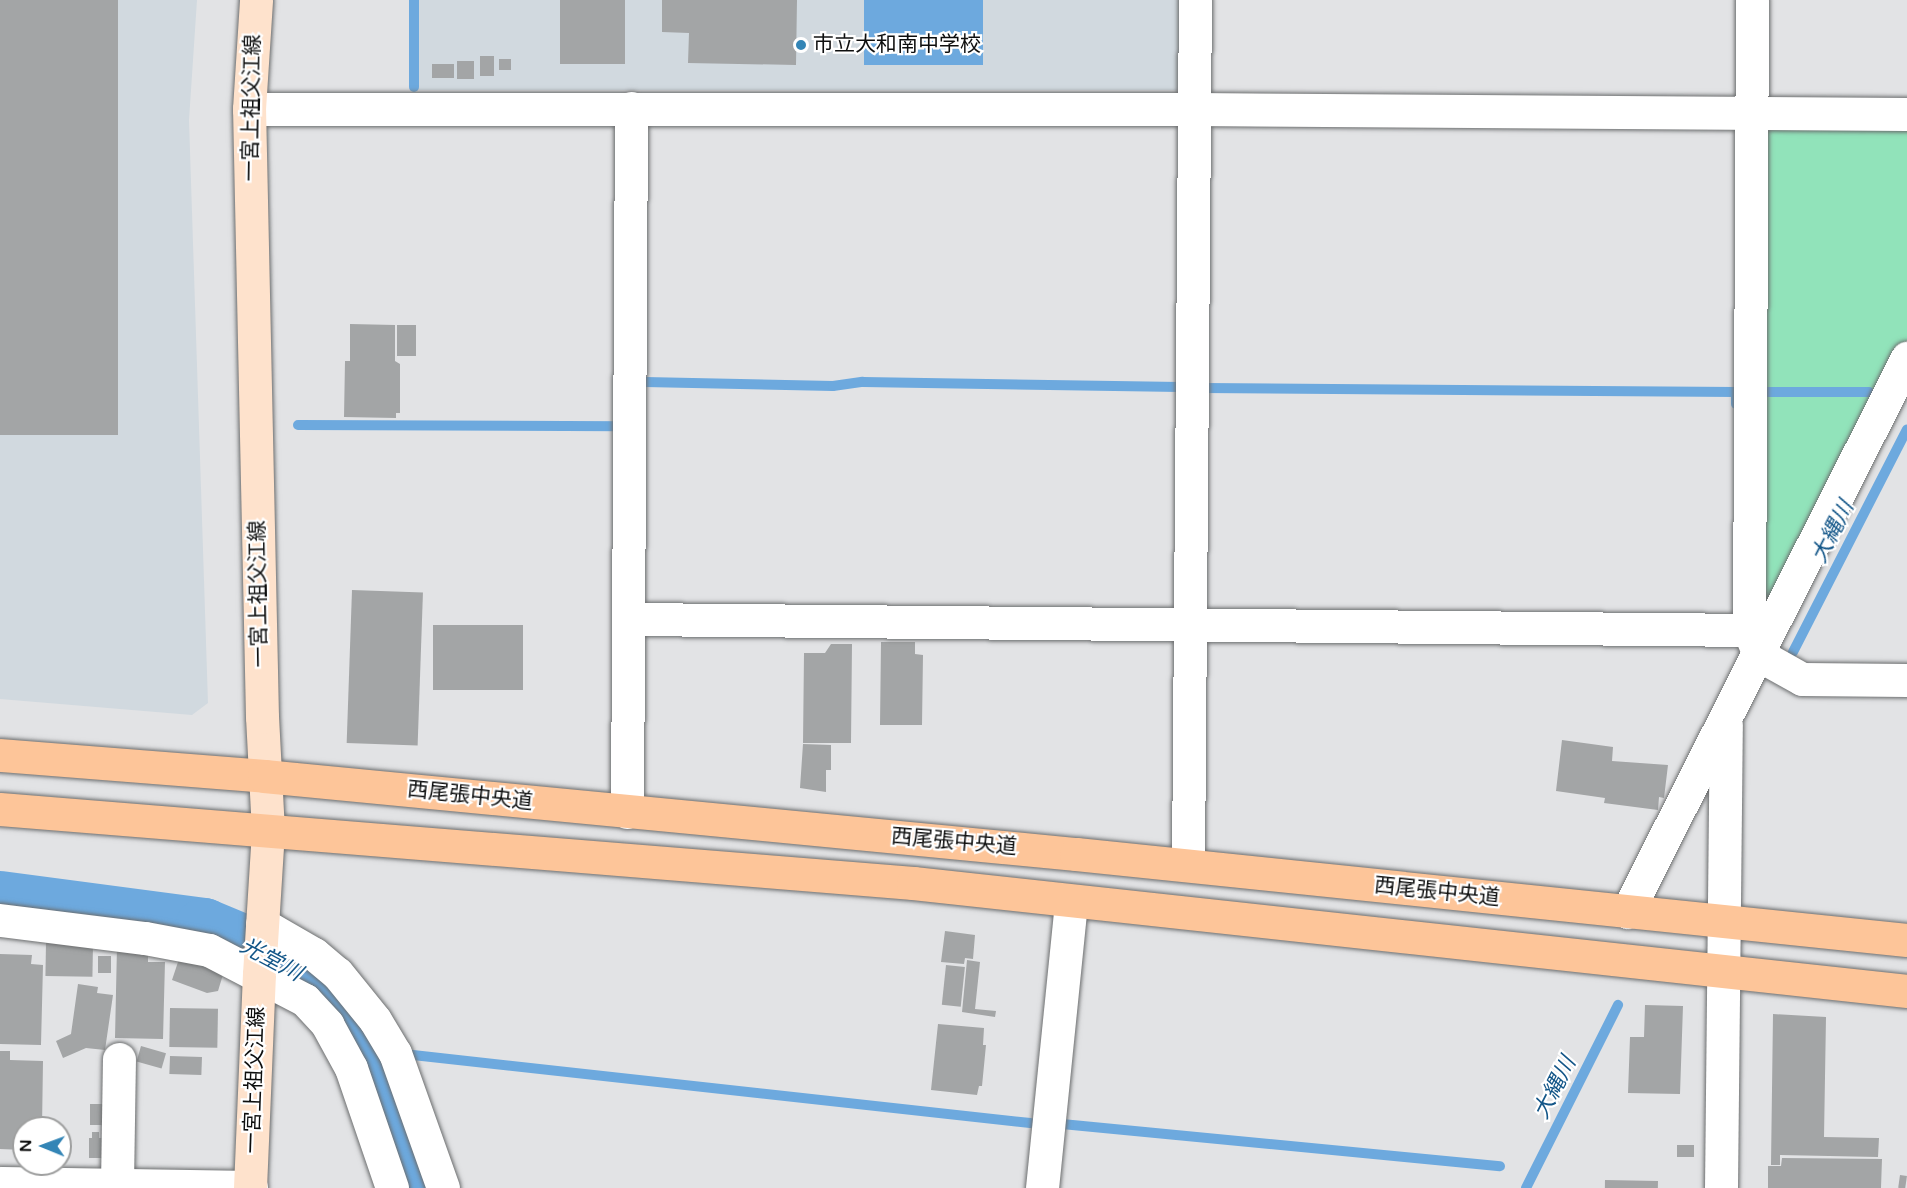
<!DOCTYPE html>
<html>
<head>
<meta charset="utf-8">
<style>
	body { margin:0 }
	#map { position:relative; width:1907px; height:1188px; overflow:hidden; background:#e2e3e5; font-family:"Varela Round","Noto Sans JP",sans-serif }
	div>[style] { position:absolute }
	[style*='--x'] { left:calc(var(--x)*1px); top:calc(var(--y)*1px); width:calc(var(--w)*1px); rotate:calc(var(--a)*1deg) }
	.built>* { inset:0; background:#d1d9df; transform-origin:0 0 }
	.green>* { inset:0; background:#91e3ba }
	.water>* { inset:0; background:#6da9de; transform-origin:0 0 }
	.stream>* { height:10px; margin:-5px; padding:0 5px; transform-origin:5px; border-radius:5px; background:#6da9de }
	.river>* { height:58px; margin:-29px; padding:0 29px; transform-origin:29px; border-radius:29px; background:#6da9de }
	.building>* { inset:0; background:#a3a5a6; transform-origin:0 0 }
	.roads { filter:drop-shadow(0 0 2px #6c6e6f) drop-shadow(0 0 2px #6c6e6f) }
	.street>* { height:33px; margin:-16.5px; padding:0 16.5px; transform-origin:16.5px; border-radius:16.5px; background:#fff }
	.secondary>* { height:33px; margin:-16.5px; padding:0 16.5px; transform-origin:16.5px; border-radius:16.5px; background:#fee2cc }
	.primary>* { height:33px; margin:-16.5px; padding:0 16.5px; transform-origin:16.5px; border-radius:16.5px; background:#fdc599 }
	.dots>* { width:16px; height:16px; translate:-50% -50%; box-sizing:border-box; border:3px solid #fff; border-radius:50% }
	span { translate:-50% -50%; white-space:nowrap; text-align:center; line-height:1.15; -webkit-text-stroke:4.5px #fff; paint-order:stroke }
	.poi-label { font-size:21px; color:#0d0e0e }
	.left { translate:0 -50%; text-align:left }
	.street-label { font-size:21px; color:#0d0e0e }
	.water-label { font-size:22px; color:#135688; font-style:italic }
	.north { position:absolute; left:12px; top:1116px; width:60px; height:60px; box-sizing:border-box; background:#fff; border:2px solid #9e9f9f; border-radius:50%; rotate:271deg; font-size:16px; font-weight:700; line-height:24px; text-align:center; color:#0d0e0e }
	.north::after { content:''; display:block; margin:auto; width:21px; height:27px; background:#3385b6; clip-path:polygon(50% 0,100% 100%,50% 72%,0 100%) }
</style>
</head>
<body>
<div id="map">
	<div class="built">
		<div style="clip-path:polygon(0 0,197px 0,189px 120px,208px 703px,192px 715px,0 699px)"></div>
		<div style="left:418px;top:0;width:767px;height:90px"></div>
	</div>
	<div class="green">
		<div style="clip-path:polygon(1765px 124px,1907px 125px,1907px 340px,1881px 389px,1762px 388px)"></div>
		<div style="clip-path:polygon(1762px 395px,1878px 395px,1762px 619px)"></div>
	</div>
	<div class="water">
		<div style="left:864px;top:0;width:119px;height:65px"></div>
	</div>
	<div class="stream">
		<div style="--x:414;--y:87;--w:87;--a:-90"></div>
		<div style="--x:645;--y:382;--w:188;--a:1.2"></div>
		<div style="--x:833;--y:386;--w:30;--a:-8"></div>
		<div style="--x:863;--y:382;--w:317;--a:0.9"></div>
		<div style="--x:1203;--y:388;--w:533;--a:0.43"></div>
		<div style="--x:1736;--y:392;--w:12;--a:90"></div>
		<div style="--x:1761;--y:392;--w:108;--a:0"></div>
		<div style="--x:298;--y:425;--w:324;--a:0.2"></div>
		<div style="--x:1793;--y:652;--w:250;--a:-62.9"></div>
		<div style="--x:404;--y:1054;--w:630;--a:6.29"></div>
		<div style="--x:1062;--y:1124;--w:440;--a:5.5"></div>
		<div style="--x:1526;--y:1188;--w:205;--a:-63.3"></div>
	</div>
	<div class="river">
		<div style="--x:0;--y:900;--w:206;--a:7.5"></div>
		<div style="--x:204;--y:927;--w:76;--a:22.5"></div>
		<div style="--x:274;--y:956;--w:43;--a:33.7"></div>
		<div style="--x:310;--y:980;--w:38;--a:40"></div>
		<div style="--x:339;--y:1004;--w:68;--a:61.9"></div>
		<div style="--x:371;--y:1064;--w:132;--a:70.5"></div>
	</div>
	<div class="building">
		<div style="left:0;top:0;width:118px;height:435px"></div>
		<div style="left:560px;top:0;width:65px;height:64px"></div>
		<div style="clip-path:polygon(662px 0,797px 0,796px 65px,688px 63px,689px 33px,662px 32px)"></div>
		<div style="left:480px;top:56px;width:14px;height:20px"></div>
		<div style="left:499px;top:59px;width:12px;height:11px"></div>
		<div style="left:457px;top:61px;width:17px;height:18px"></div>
		<div style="left:432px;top:64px;width:22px;height:14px"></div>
		<div style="clip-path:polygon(350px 324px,395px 325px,395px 361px,400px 364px,400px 413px,396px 413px,396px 418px,344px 417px,345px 361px,350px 361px)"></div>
		<div style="left:397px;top:325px;width:19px;height:31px"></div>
		<div style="left:352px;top:590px;width:71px;height:153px;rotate:2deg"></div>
		<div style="left:433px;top:625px;width:90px;height:65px"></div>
		<div style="clip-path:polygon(881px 642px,915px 642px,915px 654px,923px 655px,922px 725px,880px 725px)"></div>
		<div style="clip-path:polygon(831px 644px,852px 644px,851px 743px,803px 743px,804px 653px,825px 653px)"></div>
		<div style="clip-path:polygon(1562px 740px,1613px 747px,1612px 761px,1668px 765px,1664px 798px,1659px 797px,1658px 810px,1604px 803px,1605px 798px,1556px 791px)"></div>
		<div style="clip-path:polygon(803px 744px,831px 745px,831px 770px,826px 770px,826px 792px,800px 788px)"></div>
		<div style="clip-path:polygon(945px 931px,975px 935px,973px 959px,965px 958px,964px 964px,941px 962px)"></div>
		<div style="left:46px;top:943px;width:47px;height:33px;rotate:1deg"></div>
		<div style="clip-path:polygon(117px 946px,148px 946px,148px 962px,165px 962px,163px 1039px,115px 1038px)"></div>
		<div style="clip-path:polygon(0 954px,32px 955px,31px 964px,43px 965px,41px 1045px,0 1044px)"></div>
		<div style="left:98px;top:956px;width:13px;height:17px"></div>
		<div style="clip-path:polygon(180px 956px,225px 968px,218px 991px,207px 993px,172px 980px)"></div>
		<div style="clip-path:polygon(967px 960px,980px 962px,975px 1009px,996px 1011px,995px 1017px,962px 1012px)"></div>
		<div style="left:946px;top:965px;width:19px;height:40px;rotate:6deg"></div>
		<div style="clip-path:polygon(78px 984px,98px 987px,97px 993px,113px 995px,105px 1050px,86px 1048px,63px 1058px,56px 1041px,71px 1034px)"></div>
		<div style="clip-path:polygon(1645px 1005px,1683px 1006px,1680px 1094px,1628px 1093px,1630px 1037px,1644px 1037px)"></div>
		<div style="left:170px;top:1008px;width:48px;height:39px;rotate:1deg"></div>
		<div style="clip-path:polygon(1773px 1014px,1826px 1017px,1824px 1137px,1879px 1138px,1878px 1157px,1780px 1155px,1780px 1165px,1771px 1165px)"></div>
		<div style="clip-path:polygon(938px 1024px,984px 1028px,983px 1045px,986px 1045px,982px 1086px,979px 1086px,977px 1095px,931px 1090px)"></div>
		<div style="left:141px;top:1046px;width:26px;height:16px;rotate:16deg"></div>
		<div style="clip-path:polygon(0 1051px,10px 1051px,10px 1060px,43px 1061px,42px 1128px,24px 1128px,24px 1150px,0 1149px)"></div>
		<div style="left:170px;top:1056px;width:32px;height:18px;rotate:2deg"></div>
		<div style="left:90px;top:1104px;width:17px;height:21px"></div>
		<div style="clip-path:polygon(92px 1132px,99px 1132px,99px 1138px,105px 1138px,104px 1158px,89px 1158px,89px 1138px,92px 1138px)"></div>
		<div style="left:1677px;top:1145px;width:17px;height:12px"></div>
		<div style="clip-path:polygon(1782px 1158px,1882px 1159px,1881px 1188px,1768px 1188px,1768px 1166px,1781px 1166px)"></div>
		<div style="left:1900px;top:1175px;width:7px;height:13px;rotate:8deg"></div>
		<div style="left:1605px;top:1180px;width:53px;height:8px;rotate:1deg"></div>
	</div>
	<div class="roads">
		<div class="street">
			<div style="--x:249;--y:109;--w:945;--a:0"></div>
			<div style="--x:1194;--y:109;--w:713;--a:0.4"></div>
			<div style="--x:630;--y:619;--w:1119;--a:0.56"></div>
			<div style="--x:1749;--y:630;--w:27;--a:68"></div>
			<div style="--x:1759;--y:655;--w:49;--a:29.2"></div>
			<div style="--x:1802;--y:679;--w:105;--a:0.5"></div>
			<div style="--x:1749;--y:630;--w:630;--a:-89.73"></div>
			<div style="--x:627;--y:812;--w:704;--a:-89.67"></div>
			<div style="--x:1188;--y:865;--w:865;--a:-89.54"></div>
			<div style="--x:1627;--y:912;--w:621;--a:-63.19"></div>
			<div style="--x:0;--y:920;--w:146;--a:7.1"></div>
			<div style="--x:145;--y:938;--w:65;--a:10.6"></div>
			<div style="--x:209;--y:950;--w:108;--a:27.5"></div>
			<div style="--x:305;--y:1000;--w:33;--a:47"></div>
			<div style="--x:327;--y:1024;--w:50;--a:61.4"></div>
			<div style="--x:351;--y:1068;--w:127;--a:71.1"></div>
			<div style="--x:262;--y:924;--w:60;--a:30"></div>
			<div style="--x:314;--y:954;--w:30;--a:40"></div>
			<div style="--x:337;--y:973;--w:60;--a:51"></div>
			<div style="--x:375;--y:1020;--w:39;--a:59"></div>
			<div style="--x:395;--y:1053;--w:143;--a:70.4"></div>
			<div style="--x:0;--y:1183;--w:251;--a:0.9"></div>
			<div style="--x:117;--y:1184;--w:125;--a:-89.1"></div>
			<div style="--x:1042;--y:1188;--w:288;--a:-84.2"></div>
			<div style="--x:1721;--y:1188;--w:463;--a:-89.4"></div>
		</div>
		<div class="secondary">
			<div style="--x:250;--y:1188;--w:214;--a:-87.6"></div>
			<div style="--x:259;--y:974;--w:143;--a:-86.4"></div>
			<div style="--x:268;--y:831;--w:114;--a:-93"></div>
			<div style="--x:262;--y:717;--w:608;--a:-91.22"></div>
			<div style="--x:249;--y:109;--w:109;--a:-86.3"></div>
		</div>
		<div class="primary">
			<div style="--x:0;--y:755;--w:265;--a:4.5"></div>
			<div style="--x:264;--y:776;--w:816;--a:5.49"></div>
			<div style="--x:1076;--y:854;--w:835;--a:5.91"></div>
			<div style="--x:0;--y:809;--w:916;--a:4.63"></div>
			<div style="--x:913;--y:883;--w:1000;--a:6.2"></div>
		</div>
	</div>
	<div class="dots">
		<div style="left:801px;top:45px;background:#3385b6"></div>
	</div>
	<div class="poi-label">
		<span class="left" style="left:813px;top:45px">市立大和南中学校</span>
	</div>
	<div class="street-label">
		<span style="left:252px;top:108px;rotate:-89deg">一宮上祖父江線</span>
		<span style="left:259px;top:594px;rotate:-91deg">一宮上祖父江線</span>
		<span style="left:470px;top:796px;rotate:6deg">西尾張中央道</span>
		<span style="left:954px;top:842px;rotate:5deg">西尾張中央道</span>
		<span style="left:1437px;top:892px;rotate:6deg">西尾張中央道</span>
		<span style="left:255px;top:1080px;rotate:-88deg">一宮上祖父江線</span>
	</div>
	<div class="water-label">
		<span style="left:1833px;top:532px;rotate:-63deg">大縄川</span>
		<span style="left:271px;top:960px;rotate:28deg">光堂川</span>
		<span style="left:1555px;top:1088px;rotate:-63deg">大縄川</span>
	</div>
	<div class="north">N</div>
</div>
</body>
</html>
